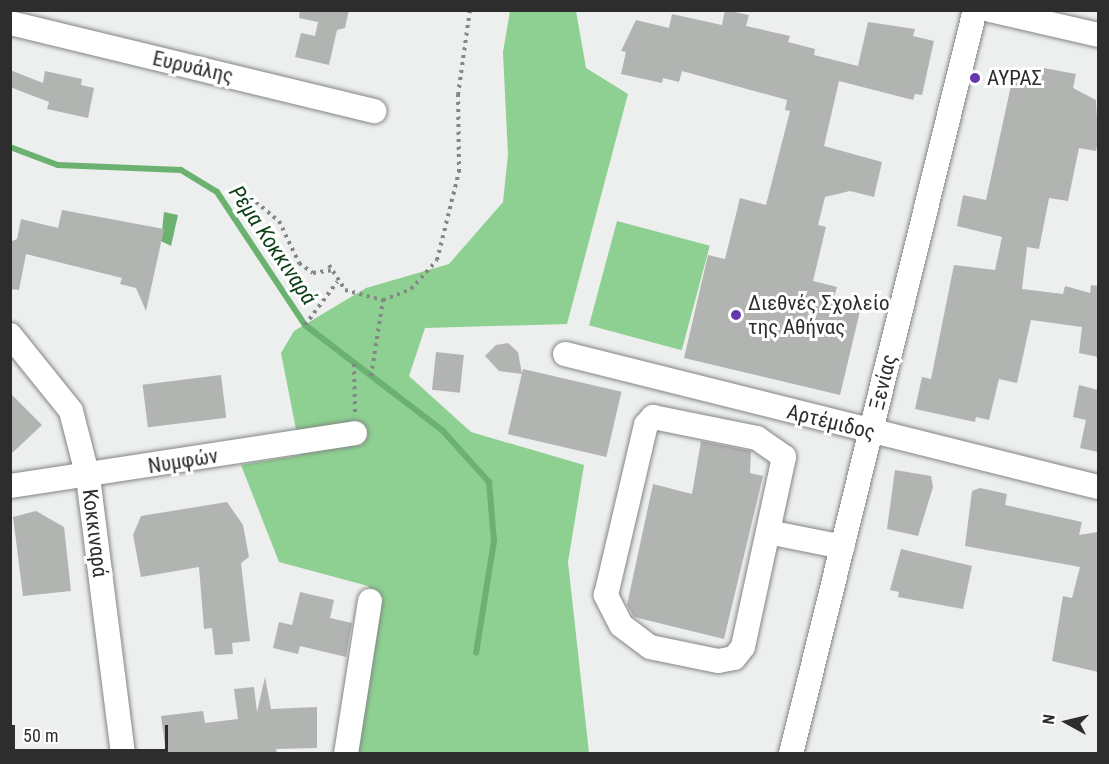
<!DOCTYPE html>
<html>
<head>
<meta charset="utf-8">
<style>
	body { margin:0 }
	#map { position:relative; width:1109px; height:764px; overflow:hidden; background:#ecefed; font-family:"Roboto Condensed",sans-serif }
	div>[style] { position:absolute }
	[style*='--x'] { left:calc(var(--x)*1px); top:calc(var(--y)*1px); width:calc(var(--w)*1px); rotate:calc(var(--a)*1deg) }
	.green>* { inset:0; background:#8dd091; transform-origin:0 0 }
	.water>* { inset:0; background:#6bb170 }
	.stream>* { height:6px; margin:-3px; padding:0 3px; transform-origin:3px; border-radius:3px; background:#6bb170 }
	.building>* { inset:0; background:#b2b4b2; transform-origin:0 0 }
	.path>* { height:4px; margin-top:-2px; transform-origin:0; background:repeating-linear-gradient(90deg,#858785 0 3px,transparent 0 7.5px) }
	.roads { filter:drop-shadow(0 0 2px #838683) drop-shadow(0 0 2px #838683) }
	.minor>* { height:24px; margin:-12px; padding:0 12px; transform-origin:12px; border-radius:12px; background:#fff }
	.dots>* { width:16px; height:16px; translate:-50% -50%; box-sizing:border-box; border:3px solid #fff; border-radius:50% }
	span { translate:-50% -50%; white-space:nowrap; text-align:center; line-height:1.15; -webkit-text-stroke:6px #fff; paint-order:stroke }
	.street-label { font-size:21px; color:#2c2d2c }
	.poi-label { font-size:21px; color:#2c2d2c }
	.left { translate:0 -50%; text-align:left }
	.water-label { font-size:22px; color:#0d4016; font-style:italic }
	.frame { position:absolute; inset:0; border:12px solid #2c2d2c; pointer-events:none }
	.north { position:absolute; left:1037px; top:692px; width:60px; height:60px; -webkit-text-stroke:4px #fff; paint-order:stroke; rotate:278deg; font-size:16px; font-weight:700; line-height:24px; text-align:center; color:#2c2d2c }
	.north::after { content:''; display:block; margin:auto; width:21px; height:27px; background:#2c2d2c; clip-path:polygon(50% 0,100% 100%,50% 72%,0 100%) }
	.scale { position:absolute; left:12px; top:725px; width:156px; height:27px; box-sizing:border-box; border:3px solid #2c2d2c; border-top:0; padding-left:8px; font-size:18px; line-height:21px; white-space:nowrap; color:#2c2d2c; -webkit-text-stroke:4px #fff; paint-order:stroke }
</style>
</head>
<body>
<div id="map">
	<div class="green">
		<div style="clip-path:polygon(510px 11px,576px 11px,586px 68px,628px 94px,567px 324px,425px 328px,409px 376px,471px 432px,584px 465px,568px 562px,589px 753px,356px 753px,376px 604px,368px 586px,279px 562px,241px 465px,301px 455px,281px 353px,294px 331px,366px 288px,449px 264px,503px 202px,508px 155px,503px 52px)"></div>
		<div style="left:617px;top:221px;width:96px;height:108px;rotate:15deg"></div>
	</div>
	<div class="water">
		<div style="clip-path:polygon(164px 212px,178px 215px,171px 246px,161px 241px)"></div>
	</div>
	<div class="stream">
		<div style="--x:10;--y:147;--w:51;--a:20.6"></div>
		<div style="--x:58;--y:165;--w:123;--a:2.3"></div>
		<div style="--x:181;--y:170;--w:42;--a:31.4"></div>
		<div style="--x:217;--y:192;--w:159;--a:56.5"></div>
		<div style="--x:305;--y:325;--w:174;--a:37.5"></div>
		<div style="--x:443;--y:431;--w:69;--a:48"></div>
		<div style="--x:489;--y:482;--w:59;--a:85.2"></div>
		<div style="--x:494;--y:541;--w:113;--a:99.1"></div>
	</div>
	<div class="building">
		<div style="clip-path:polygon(300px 10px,349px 10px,345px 28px,337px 30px,329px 65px,295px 57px,301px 33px,315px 36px,318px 22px,299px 18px)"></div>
		<div style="clip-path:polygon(725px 10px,749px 15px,746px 26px,790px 36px,788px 42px,815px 49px,814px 55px,858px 66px,868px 22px,915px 29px,913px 36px,934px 41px,922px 95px,915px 94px,913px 100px,839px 81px,824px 146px,882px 162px,874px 197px,850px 191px,825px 197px,818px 225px,826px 227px,813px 281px,837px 287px,833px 300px,861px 307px,840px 395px,684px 358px,708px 255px,725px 259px,740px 198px,766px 205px,790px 111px,785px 110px,787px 100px,682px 71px,679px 82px,663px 78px,662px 83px,621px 74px,626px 52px,621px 51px,636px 20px,669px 28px,672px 14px,722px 25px)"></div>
		<div style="clip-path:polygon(1044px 68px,1076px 74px,1073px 88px,1096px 100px,1098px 140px,1096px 151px,1079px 148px,1068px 201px,1049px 198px,1039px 249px,1027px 247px,1022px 289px,1063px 294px,1065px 286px,1090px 293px,1091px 285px,1098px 286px,1098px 357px,1079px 353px,1082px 327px,1031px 320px,1017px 383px,999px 379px,989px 420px,976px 417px,975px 422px,915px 409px,922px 377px,931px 379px,954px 265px,995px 270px,1002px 237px,957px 226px,963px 195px,986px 200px,1012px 81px,1041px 81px)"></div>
		<div style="clip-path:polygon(10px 70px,43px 83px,45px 71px,82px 79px,81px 85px,94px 88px,88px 118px,47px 109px,49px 102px,10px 87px)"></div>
		<div style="clip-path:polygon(62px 210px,164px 229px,146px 311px,136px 288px,120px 284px,122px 278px,26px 254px,19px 290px,10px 289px,10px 242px,17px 239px,21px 219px,58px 228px)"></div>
		<div style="clip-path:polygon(508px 343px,518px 352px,522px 374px,499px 371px,485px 356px,496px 345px)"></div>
		<div style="left:436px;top:352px;width:28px;height:38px;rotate:6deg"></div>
		<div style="left:523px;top:369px;width:101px;height:67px;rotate:13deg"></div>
		<div style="left:221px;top:375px;width:43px;height:79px;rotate:83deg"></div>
		<div style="clip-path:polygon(1079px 385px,1098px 390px,1098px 452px,1080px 448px,1086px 420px,1073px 417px)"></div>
		<div style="clip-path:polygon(10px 393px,42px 425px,10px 455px)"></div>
		<div style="clip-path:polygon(701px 441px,751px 451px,750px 473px,763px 476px,724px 639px,634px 617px,627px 605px,653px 484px,692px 494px)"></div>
		<div style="clip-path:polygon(895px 470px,931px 476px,933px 487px,918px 536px,887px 529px)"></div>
		<div style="clip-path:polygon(980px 488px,1007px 494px,1005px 505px,1082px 522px,1079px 535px,1098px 532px,1098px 672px,1052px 661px,1063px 596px,1072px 598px,1080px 567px,965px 546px,972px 491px)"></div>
		<div style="clip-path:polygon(227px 502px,243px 525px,249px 557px,241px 563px,250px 641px,232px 643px,233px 654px,215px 655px,212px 628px,204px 629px,199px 567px,141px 577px,133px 535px,141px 516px)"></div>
		<div style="clip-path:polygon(36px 511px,64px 527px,71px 591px,23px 596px,13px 517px)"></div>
		<div style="clip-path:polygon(901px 549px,972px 566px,963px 609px,898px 597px,899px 592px,890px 590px)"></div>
		<div style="clip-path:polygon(300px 592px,334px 600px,330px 618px,352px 623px,346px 657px,300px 646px,298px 654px,273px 648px,279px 622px,292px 625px)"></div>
		<div style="clip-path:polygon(265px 677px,271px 709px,317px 707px,317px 748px,276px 749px,277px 753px,166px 753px,161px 716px,203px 711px,205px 723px,238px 719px,234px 689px,254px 687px,257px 712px)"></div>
	</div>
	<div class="path">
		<div style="--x:256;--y:202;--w:30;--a:40"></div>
		<div style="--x:279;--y:221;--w:47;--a:64.5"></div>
		<div style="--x:299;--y:263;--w:17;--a:36"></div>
		<div style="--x:313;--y:273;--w:18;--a:-9"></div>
		<div style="--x:329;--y:265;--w:30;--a:57"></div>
		<div style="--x:345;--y:290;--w:39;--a:15"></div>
		<div style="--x:383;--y:300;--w:30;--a:-21"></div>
		<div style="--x:411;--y:289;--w:39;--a:-48"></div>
		<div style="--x:437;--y:260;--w:91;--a:-76"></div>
		<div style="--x:459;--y:172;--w:77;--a:-90.7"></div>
		<div style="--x:458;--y:95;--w:86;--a:-82"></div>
		<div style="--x:305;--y:325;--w:54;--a:-53.3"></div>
		<div style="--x:354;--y:364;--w:48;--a:88.8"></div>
		<div style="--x:371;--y:376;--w:77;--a:-81"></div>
	</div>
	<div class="roads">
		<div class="minor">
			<div style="--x:990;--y:10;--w:111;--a:13"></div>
			<div style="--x:10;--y:23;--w:375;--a:13.6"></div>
			<div style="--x:10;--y:335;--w:97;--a:51.2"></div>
			<div style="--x:71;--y:411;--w:68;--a:75.6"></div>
			<div style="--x:88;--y:477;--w:279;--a:82.8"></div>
			<div style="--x:565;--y:354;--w:549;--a:14.01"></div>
			<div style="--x:653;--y:417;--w:106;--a:11.4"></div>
			<div style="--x:757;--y:438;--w:33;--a:35"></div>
			<div style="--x:784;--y:457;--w:194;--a:102.2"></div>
			<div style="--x:743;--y:647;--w:14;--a:129"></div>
			<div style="--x:734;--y:658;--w:16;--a:169"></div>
			<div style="--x:718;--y:661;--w:69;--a:-168.4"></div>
			<div style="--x:650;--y:647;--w:36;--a:-143"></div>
			<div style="--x:621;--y:625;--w:34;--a:-117"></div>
			<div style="--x:606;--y:595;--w:175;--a:-76.8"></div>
			<div style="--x:646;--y:425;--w:11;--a:-49"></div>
			<div style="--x:10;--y:486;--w:349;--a:-8.7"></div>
			<div style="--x:768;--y:532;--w:76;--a:11.3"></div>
			<div style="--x:346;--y:754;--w:155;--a:-81.1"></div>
			<div style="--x:791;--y:754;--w:766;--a:-76.11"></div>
		</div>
	</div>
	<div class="dots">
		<div style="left:975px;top:78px;background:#6537af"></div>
		<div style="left:736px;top:315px;background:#6537af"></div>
	</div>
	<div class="street-label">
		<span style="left:193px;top:67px;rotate:13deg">Ευρυάλης</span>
		<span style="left:883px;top:382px;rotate:-76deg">Ξενίας</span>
		<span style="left:831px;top:422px;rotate:14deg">Αρτέμιδος</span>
		<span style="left:183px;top:461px;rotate:-9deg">Νυμφών</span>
		<span style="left:95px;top:533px;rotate:83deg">Κοκκιναρά</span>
	</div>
	<div class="poi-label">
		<span class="left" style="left:987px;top:78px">ΑΥΡΑΣ</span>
		<span class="left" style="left:748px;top:315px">Διεθνές Σχολείο<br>της Αθήνας</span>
	</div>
	<div class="water-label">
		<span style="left:273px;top:245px;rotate:56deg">Ρέμα Κοκκιναρά</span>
	</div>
	<div class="frame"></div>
	<div class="north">N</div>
	<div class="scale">50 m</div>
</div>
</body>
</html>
